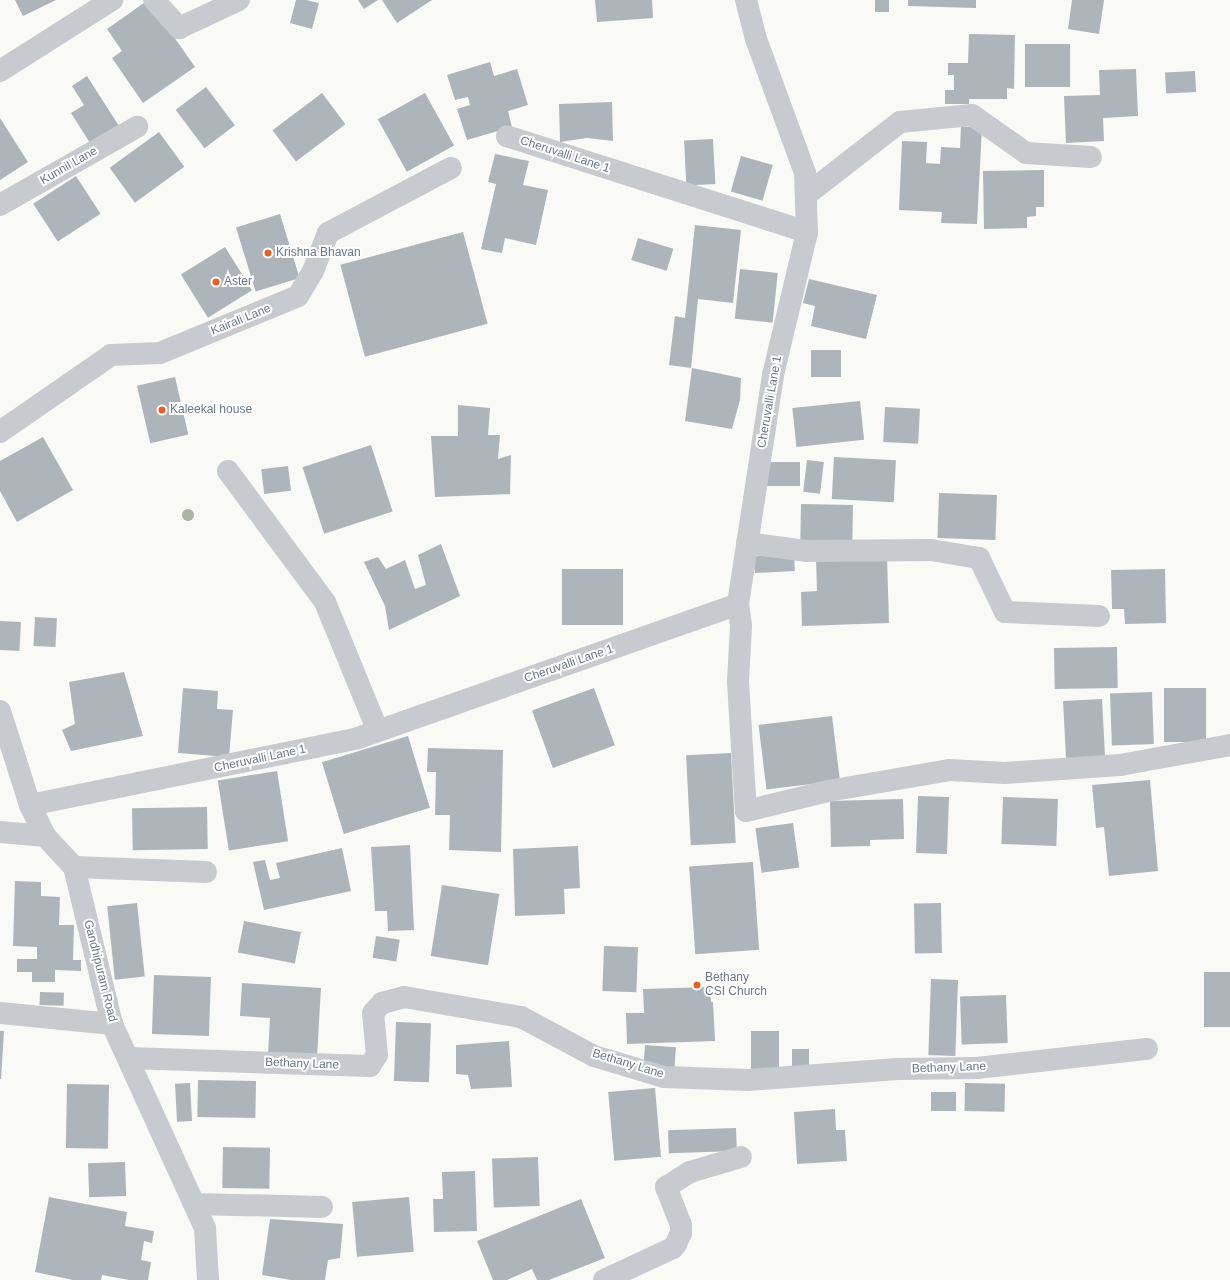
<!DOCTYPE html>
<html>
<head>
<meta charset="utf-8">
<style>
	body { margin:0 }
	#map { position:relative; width:1230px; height:1280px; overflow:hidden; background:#f9f9f6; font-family:Arial,sans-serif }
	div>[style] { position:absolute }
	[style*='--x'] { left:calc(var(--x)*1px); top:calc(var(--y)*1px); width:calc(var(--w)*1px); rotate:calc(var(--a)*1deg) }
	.building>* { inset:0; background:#adb5bb; transform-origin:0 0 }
	.minor>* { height:22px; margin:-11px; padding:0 11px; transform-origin:11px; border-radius:11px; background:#c7cace }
	.trees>* { width:12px; height:12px; margin:-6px; border-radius:50%; background:#a8b3a5 }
	.dots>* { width:11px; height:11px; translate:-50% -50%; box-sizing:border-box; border:2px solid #fff; border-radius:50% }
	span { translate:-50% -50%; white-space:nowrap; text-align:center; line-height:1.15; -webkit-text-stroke:4px #fff; paint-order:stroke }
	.street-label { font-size:12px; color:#677789 }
	.poi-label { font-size:12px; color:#677789 }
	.left { translate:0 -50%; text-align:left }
</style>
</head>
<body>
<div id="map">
	<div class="building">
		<div style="clip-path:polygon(15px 0,56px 0,23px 16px)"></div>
		<div style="clip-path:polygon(148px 0,195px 67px,143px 103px,112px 58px,122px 51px,107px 29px)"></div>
		<div style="clip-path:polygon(296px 0,306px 0,319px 3px,312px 29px,290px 23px)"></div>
		<div style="clip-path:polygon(358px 0,378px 0,364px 9px)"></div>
		<div style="clip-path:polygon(382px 0,432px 0,397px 23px)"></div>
		<div style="clip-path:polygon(595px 0,652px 0,653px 18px,597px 22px)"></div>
		<div style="left:875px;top:0;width:14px;height:12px"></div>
		<div style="clip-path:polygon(908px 0,976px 0,976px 8px,908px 6px)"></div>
		<div style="clip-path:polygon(1072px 0,1104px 0,1099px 34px,1068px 29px)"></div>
		<div style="clip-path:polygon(969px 34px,1015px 35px,1014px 89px,1007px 88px,1007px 99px,969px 99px,969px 104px,945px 104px,945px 90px,954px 90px,954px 75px,948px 75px,948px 63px,968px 63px)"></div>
		<div style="left:1025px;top:44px;width:45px;height:43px"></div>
		<div style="clip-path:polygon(490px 62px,494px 76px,517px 69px,528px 105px,508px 111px,512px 127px,467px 140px,457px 109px,470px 105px,468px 97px,455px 100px,447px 75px)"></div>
		<div style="clip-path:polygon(1136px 69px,1138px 116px,1103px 118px,1104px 141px,1066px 143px,1064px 96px,1100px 95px,1099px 70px)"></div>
		<div style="left:1195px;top:71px;width:21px;height:30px;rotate:87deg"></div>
		<div style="clip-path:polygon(87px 76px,119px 126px,90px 143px,71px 113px,84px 105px,72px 86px)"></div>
		<div style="left:206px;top:87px;width:48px;height:38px;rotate:53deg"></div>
		<div style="left:322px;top:93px;width:39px;height:62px;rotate:53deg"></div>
		<div style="left:425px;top:93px;width:60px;height:54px;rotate:61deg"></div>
		<div style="clip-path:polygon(612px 102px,613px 141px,587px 138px,560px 142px,559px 104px)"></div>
		<div style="clip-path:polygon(0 118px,28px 162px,0 180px)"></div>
		<div style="clip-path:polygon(961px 127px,982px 127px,977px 224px,941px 223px,942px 212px,899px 210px,902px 141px,927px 142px,926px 163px,940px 164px,941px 147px,960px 148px)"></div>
		<div style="left:159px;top:132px;width:43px;height:61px;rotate:54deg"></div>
		<div style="left:713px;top:139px;width:45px;height:29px;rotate:87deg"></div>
		<div style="clip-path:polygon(495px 154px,529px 161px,523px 185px,548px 190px,536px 245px,505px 238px,502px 253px,481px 249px,496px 184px,488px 182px)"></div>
		<div style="left:741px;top:156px;width:33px;height:37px;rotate:16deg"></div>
		<div style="clip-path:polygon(1044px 170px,1044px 207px,1036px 207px,1036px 216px,1027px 217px,1027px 228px,984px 229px,983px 171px)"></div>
		<div style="left:76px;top:176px;width:45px;height:51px;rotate:57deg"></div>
		<div style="left:280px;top:214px;width:67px;height:46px;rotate:73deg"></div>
		<div style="clip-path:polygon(695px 225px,741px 230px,733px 303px,698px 299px,691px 368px,669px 365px,675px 316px,685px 318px)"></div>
		<div style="left:463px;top:232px;width:95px;height:127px;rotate:75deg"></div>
		<div style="left:638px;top:238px;width:37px;height:23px;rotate:17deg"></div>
		<div style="left:225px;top:247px;width:51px;height:52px;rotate:58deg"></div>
		<div style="left:740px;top:269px;width:38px;height:50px;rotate:6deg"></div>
		<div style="clip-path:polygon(809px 279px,877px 295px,866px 339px,811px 326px,815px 306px,803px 303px)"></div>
		<div style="left:811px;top:350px;width:30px;height:27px"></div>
		<div style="clip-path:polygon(692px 368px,741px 378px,740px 400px,732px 429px,685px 421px)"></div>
		<div style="left:175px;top:377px;width:59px;height:39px;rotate:77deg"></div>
		<div style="left:860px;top:401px;width:39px;height:68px;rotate:84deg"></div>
		<div style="clip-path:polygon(458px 405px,490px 408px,488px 435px,500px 435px,498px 459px,511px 455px,510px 494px,435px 497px,431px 436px,458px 436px)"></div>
		<div style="left:885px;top:407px;width:35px;height:35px;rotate:3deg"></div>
		<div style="clip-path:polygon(43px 437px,73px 490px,17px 522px,0 491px,0 461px)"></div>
		<div style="left:371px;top:445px;width:70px;height:72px;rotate:72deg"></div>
		<div style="left:834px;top:457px;width:62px;height:42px;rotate:3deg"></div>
		<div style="left:807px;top:460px;width:17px;height:32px;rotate:7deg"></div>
		<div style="left:764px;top:462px;width:36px;height:24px"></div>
		<div style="left:288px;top:466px;width:25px;height:27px;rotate:83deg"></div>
		<div style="left:939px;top:493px;width:58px;height:45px;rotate:2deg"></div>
		<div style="left:801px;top:504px;width:52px;height:39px;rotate:1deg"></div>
		<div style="clip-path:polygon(441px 544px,460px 596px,389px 630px,385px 606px,364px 562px,378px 557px,386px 569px,405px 560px,415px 589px,426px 585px,418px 555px)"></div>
		<div style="left:794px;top:554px;width:17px;height:40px;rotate:87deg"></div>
		<div style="clip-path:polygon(887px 557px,889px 623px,802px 626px,801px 592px,817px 591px,816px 559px)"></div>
		<div style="left:562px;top:569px;width:61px;height:56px"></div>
		<div style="clip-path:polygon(1165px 569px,1166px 623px,1125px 624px,1124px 609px,1112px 609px,1111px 570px)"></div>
		<div style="left:35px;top:617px;width:22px;height:29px;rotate:3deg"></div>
		<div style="left:0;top:621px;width:21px;height:29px;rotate:3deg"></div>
		<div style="left:1117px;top:647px;width:41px;height:63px;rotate:89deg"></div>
		<div style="clip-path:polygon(124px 672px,143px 736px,71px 751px,62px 730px,75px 724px,69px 682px)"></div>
		<div style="clip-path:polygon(183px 688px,218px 691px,217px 709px,233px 710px,229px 757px,178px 753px)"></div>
		<div style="left:594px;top:688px;width:61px;height:66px;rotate:70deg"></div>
		<div style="left:1164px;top:688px;width:42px;height:54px"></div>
		<div style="left:1152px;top:692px;width:52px;height:42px;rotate:88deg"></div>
		<div style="left:1102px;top:699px;width:59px;height:39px;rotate:87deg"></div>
		<div style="left:832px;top:716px;width:65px;height:74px;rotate:83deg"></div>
		<div style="left:408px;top:736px;width:75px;height:90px;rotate:73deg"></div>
		<div style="clip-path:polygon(428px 748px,503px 750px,501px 852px,449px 850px,450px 815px,435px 815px,436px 772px,427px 772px)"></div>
		<div style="left:731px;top:753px;width:90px;height:45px;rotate:87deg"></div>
		<div style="left:277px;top:771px;width:71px;height:60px;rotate:81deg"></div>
		<div style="clip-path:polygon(1150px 780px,1158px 871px,1109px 876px,1104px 827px,1096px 828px,1092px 785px)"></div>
		<div style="left:918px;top:796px;width:31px;height:57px;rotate:2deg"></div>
		<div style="left:1003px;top:797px;width:55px;height:47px;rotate:2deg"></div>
		<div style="clip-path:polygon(903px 799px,904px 839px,870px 840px,870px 846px,831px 847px,830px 801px)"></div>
		<div style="left:207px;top:807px;width:42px;height:75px;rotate:89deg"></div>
		<div style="left:793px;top:823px;width:45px;height:38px;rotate:82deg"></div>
		<div style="clip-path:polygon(410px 845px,414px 930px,388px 931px,387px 911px,375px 911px,371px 847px)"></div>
		<div style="clip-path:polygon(578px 846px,580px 888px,564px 889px,565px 914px,515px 916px,513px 849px)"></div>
		<div style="clip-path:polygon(342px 848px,351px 891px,264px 910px,253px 862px,265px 860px,270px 880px,280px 878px,276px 863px)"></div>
		<div style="left:753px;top:862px;width:88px;height:64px;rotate:86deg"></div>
		<div style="clip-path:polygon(15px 881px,41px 882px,41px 896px,60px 897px,59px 925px,74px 925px,73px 960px,81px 960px,81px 971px,55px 970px,55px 982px,32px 982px,32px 972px,17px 972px,17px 959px,37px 959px,37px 947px,13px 946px)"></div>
		<div style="left:442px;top:885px;width:58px;height:72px;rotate:9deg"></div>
		<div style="left:137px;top:903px;width:74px;height:30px;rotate:84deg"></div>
		<div style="left:941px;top:903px;width:50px;height:27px;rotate:89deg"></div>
		<div style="left:244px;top:921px;width:58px;height:32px;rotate:11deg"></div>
		<div style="left:376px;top:936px;width:24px;height:22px;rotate:9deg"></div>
		<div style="left:604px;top:946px;width:34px;height:45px;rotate:2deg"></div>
		<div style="left:1204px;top:972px;width:26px;height:55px"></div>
		<div style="left:154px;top:975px;width:57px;height:59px;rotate:2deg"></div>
		<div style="left:931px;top:979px;width:27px;height:76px;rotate:2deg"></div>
		<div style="clip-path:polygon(242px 983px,321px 988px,317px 1057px,268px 1055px,270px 1018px,240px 1016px)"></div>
		<div style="clip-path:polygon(710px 987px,711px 1002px,713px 1002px,715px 1041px,627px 1044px,626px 1013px,644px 1013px,643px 989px)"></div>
		<div style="left:40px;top:992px;width:24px;height:13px;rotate:2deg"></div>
		<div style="left:1006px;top:995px;width:48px;height:46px;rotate:88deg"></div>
		<div style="left:396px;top:1022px;width:35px;height:59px;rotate:2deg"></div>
		<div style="clip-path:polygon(0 1031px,4px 1031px,1px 1079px,0 1079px)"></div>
		<div style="left:779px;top:1031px;width:42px;height:28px;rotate:90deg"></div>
		<div style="clip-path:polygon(509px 1041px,512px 1087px,471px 1089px,468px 1075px,456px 1074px,456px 1045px)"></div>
		<div style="left:645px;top:1045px;width:31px;height:25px;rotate:4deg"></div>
		<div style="left:792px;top:1049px;width:17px;height:19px"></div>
		<div style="left:198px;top:1080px;width:58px;height:37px;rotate:1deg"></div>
		<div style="left:190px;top:1083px;width:38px;height:15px;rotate:87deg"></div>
		<div style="left:965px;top:1083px;width:40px;height:28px;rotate:1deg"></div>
		<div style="left:67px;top:1084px;width:42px;height:64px;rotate:1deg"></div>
		<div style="left:655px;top:1088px;width:69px;height:47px;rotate:85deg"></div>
		<div style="left:931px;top:1092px;width:25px;height:19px"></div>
		<div style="clip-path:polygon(835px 1109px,836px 1130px,845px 1130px,847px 1161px,797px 1164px,794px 1112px)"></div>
		<div style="left:736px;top:1128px;width:23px;height:68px;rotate:88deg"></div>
		<div style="left:223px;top:1147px;width:47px;height:41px;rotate:1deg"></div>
		<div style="left:538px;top:1157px;width:49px;height:46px;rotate:88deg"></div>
		<div style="left:125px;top:1162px;width:34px;height:37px;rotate:88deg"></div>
		<div style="clip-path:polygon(475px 1171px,477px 1231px,434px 1232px,433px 1199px,443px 1199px,442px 1172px)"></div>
		<div style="clip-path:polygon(49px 1197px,127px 1212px,125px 1226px,154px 1231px,152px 1243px,144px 1241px,141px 1260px,151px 1262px,148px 1280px,129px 1280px,102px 1275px,101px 1280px,73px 1280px,35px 1272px)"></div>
		<div style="left:409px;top:1197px;width:55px;height:57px;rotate:85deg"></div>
		<div style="clip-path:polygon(581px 1199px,605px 1258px,549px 1280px,537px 1280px,532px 1269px,507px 1280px,493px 1280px,477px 1241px)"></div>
		<div style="clip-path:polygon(270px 1219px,343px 1224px,340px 1258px,328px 1260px,325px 1280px,291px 1280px,262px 1275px)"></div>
	</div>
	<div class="minor">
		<div style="--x:154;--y:0;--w:38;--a:48"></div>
		<div style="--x:179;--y:28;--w:66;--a:-25"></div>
		<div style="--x:746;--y:0;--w:40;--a:75.6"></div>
		<div style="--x:756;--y:39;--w:143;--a:69.9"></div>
		<div style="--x:805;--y:173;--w:59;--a:88.1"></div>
		<div style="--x:0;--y:71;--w:133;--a:-32.4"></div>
		<div style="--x:806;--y:195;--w:119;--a:-37.8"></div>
		<div style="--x:900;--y:122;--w:72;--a:-5.6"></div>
		<div style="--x:972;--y:115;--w:66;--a:35.1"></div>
		<div style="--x:1026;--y:153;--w:65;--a:3.5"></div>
		<div style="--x:0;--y:205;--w:158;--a:-29.7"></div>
		<div style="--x:0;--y:432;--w:135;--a:-34.7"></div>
		<div style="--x:111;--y:355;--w:49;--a:-2.3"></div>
		<div style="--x:160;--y:353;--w:149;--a:-22.4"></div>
		<div style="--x:298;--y:296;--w:29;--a:-59"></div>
		<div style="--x:313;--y:271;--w:41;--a:-68.5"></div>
		<div style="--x:328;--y:233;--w:139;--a:-27.9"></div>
		<div style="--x:228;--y:471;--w:163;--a:53.5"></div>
		<div style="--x:325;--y:602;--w:139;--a:67.7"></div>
		<div style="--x:747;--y:543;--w:61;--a:7.6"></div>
		<div style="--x:807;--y:551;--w:124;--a:-0.5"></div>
		<div style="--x:931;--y:550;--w:49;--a:9.5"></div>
		<div style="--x:979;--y:558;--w:60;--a:64.3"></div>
		<div style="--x:1005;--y:612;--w:94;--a:2.4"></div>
		<div style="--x:738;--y:604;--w:22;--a:82"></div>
		<div style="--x:741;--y:626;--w:56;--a:93.1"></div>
		<div style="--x:738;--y:682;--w:129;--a:86.5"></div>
		<div style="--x:746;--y:811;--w:84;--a:-13.7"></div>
		<div style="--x:828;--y:791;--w:123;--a:-9.8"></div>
		<div style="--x:949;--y:770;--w:56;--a:3.1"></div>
		<div style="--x:1005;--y:773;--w:115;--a:-4"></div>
		<div style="--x:1120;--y:765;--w:112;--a:-10.3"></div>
		<div style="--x:0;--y:711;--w:99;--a:72.3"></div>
		<div style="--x:30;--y:805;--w:34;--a:64"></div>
		<div style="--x:45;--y:836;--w:42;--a:46.9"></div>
		<div style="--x:74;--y:867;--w:162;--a:76.4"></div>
		<div style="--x:112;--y:1024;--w:224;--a:65.5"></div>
		<div style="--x:205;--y:1228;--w:52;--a:86.7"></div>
		<div style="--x:30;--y:805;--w:335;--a:-11.5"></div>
		<div style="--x:358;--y:738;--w:403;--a:-19.4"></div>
		<div style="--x:738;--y:604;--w:232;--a:-81.3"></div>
		<div style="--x:773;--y:375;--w:147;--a:-76.6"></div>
		<div style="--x:807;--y:232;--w:315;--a:-162.3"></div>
		<div style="--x:0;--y:832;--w:45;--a:5.1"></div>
		<div style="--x:74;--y:867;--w:132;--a:2.2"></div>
		<div style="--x:0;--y:1013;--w:113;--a:5.6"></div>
		<div style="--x:128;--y:1058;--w:242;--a:1.9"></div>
		<div style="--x:370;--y:1066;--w:13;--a:-58"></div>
		<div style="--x:377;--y:1055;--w:42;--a:-95.4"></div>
		<div style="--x:373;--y:1013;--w:13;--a:-48"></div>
		<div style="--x:382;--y:1003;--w:23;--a:-15"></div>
		<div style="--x:404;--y:997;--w:119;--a:9.7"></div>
		<div style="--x:521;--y:1017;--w:83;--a:28.1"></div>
		<div style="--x:594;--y:1056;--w:73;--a:16.7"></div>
		<div style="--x:664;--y:1077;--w:84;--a:2"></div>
		<div style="--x:748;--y:1080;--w:150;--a:-4.2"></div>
		<div style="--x:898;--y:1069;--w:79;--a:-0.7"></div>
		<div style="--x:977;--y:1068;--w:171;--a:-6.4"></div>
		<div style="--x:194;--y:1204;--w:128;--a:1.3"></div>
		<div style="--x:604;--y:1280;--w:76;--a:-24.9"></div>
		<div style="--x:673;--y:1248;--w:5;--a:-53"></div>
		<div style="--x:676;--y:1244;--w:12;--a:-66"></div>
		<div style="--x:681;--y:1233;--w:8;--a:-90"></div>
		<div style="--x:681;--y:1225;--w:41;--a:-111.5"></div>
		<div style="--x:666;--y:1187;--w:28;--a:-32"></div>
		<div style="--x:690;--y:1172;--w:53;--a:-16.4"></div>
	</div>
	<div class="trees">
		<div style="left:188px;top:515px"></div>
	</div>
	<div class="dots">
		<div style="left:268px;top:253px;background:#eb5e24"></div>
		<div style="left:216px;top:282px;background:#eb5e24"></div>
		<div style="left:162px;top:410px;background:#eb5e24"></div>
		<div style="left:697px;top:985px;background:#eb5e24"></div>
	</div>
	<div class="street-label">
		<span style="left:565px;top:155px;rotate:18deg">Cheruvalli Lane 1</span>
		<span style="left:69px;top:166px;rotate:-30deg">Kunnil Lane</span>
		<span style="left:241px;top:320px;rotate:-22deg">Kairali Lane</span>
		<span style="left:770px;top:402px;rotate:-80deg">Cheruvalli Lane 1</span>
		<span style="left:569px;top:664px;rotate:-19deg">Cheruvalli Lane 1</span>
		<span style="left:260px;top:759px;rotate:-12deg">Cheruvalli Lane 1</span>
		<span style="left:100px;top:971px;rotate:76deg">Gandhipuram Road</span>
		<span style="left:302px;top:1064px;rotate:2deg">Bethany Lane</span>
		<span style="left:628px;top:1064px;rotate:17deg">Bethany Lane</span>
		<span style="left:949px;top:1068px;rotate:-2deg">Bethany Lane</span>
	</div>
	<div class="poi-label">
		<span class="left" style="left:276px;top:253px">Krishna Bhavan</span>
		<span class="left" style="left:224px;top:282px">Aster</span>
		<span class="left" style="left:170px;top:410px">Kaleekal house</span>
		<span class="left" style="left:705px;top:985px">Bethany<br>CSI Church</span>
	</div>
</div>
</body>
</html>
